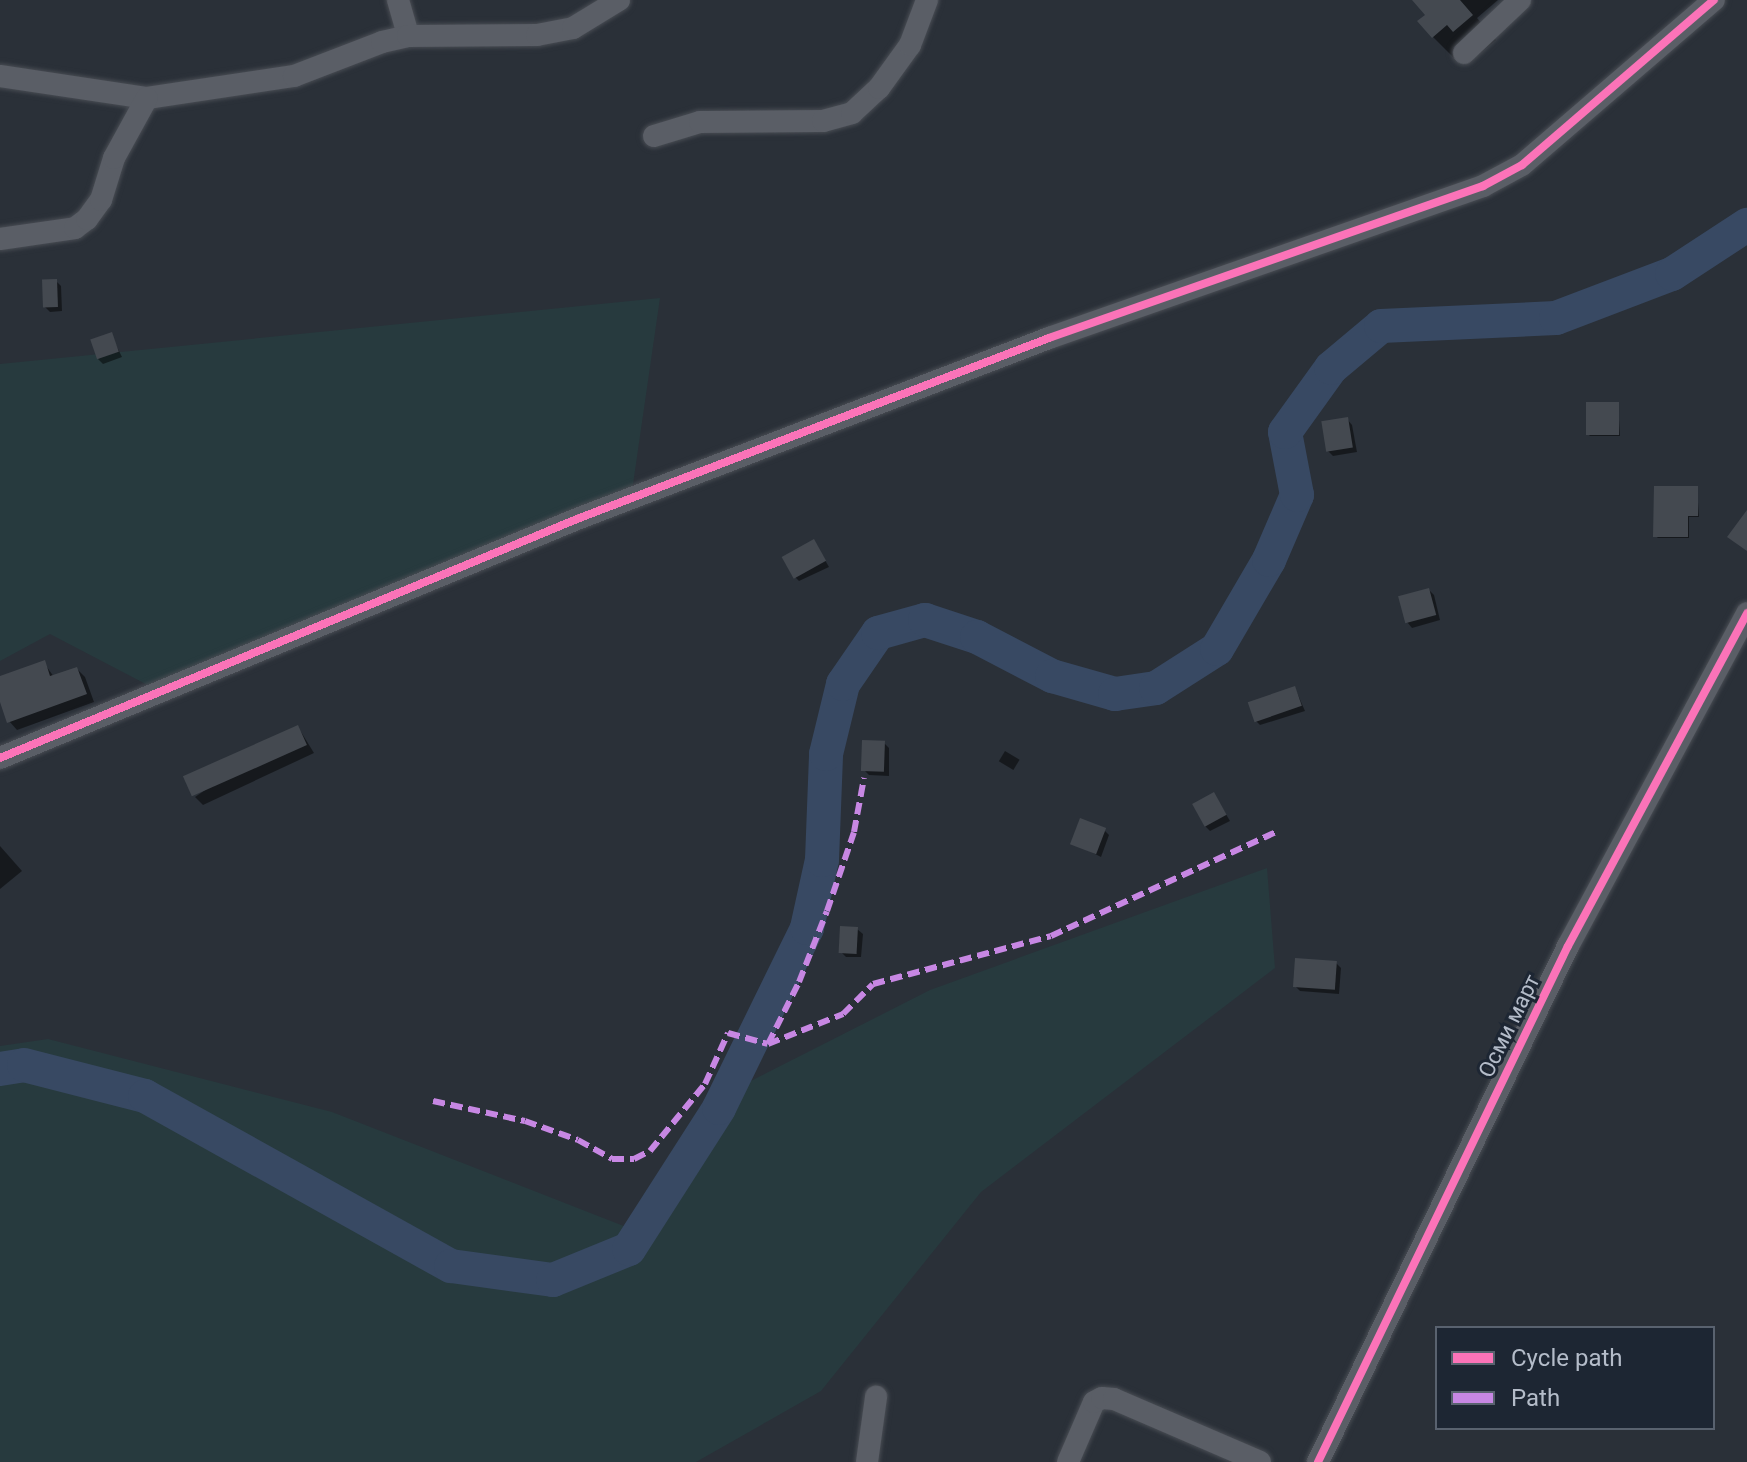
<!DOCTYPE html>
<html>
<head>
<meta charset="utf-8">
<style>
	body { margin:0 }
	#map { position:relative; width:1747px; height:1462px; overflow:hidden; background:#2a3038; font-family:Roboto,sans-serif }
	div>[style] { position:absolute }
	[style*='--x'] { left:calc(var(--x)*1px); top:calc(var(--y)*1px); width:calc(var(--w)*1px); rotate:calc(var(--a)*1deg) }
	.green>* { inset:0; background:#273a3e }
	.shadow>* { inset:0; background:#0007; transform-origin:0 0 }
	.river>* { height:34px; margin:-17px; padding:0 17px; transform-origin:17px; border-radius:17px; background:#384963 }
	.building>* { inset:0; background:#444950; transform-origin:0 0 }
	.roads { filter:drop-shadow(0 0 2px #484c53) drop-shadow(0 0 2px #484c53) }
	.minor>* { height:22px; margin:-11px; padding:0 11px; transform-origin:11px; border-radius:11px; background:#5a5e66 }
	.quiet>* { height:6px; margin-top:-3px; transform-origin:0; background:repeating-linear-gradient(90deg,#c787e3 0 12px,transparent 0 18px) }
	.cycleway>* { height:8px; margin:-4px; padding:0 4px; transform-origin:4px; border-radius:4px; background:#fb73b8 }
	span { translate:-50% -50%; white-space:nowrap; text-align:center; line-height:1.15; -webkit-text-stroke:6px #1d2633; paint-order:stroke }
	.street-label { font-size:22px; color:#b4bcc9 }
	.legend { position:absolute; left:1435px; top:1326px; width:280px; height:104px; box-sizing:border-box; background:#1d2633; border:2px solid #59626f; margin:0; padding:10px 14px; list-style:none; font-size:24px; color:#b4bcc9 }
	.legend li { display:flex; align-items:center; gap:16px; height:40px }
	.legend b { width:40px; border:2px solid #59626f }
</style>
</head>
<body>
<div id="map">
	<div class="green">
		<div style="clip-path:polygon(660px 298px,631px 498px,161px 692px,50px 634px,0 661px,0 364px)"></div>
		<div style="clip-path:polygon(1267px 868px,1275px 968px,981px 1192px,821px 1391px,696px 1462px,0 1462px,0 1046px,48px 1039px,332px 1112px,639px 1232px,745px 1084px,930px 990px)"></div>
	</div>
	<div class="shadow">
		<div style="clip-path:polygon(1415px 0,1498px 0,1477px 18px,1496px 40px,1479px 54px,1473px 48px,1457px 61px,1433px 37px,1427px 15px)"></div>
		<div style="clip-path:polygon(56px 281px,61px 286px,62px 311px,50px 312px,45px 307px)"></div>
		<div style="clip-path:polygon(111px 335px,122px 357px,103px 364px,98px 359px)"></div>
		<div style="clip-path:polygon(1618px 404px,1620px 436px,1590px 436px,1588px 434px)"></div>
		<div style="clip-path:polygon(1347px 419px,1352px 425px,1357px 452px,1333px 456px,1328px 451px)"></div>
		<div style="clip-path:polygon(1697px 488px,1699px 517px,1689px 517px,1689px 538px,1657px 538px)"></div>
		<div style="clip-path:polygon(814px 541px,829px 567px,799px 581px,794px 576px)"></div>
		<div style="clip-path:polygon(1429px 590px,1434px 595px,1440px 620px,1412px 628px,1407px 622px)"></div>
		<div style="clip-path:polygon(44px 663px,54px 677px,77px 669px,85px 677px,94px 702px,17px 730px,9px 721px,0 696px,0 678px)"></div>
		<div style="clip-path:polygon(1295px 688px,1305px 711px,1260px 725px,1255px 720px)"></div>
		<div style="clip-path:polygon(298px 727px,314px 753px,203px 805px,195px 797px)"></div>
		<div style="clip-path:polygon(884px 743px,889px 748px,889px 776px,869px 775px,864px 770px)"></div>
		<div style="left:1005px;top:751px;width:17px;height:12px;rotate:31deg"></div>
		<div style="clip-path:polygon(1214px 794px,1230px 821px,1210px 831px,1205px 826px)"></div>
		<div style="clip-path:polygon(1104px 830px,1109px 835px,1101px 857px,1073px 843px)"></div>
		<div style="clip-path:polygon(0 846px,22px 871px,0 889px)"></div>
		<div style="clip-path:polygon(857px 929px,863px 934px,861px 957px,846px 957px,841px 952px)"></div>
		<div style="clip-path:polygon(1336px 963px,1341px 968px,1339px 994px,1300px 991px,1295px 986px)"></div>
	</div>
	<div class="river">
		<div style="--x:0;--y:1069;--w:24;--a:-9"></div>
		<div style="--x:24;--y:1065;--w:125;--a:14.4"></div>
		<div style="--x:145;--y:1096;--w:350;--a:29.1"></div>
		<div style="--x:451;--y:1266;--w:103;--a:7.8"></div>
		<div style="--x:553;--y:1280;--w:82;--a:-22.2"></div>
		<div style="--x:629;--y:1249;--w:167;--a:-57.4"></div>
		<div style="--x:719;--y:1108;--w:200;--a:-63.9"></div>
		<div style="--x:807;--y:928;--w:70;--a:-77.6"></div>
		<div style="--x:822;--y:860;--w:106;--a:-87.8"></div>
		<div style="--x:826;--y:754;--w:72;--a:-76.3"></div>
		<div style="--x:843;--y:684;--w:62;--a:-55.5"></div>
		<div style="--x:878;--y:633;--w:49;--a:-15.5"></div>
		<div style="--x:925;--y:620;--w:55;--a:18.1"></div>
		<div style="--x:977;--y:637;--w:85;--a:27.5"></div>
		<div style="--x:1052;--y:676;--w:66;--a:15.9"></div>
		<div style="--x:1115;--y:694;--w:41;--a:-8.3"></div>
		<div style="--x:1156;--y:688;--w:72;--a:-32.6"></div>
		<div style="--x:1217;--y:649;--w:103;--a:-59.7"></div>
		<div style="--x:1269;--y:560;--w:71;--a:-66.7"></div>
		<div style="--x:1297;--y:495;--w:64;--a:-100.8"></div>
		<div style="--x:1285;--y:432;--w:79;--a:-54.3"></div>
		<div style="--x:1331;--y:368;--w:65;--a:-40"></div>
		<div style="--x:1381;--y:326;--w:175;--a:-2.6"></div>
		<div style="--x:1556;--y:318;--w:124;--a:-20.8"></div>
		<div style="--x:1672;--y:274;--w:90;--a:-33.2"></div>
	</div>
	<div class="building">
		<div style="clip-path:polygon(1412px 0,1460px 0,1473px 15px,1453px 32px,1447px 25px,1432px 38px,1417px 21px,1425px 15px)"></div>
		<div style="left:57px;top:279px;width:28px;height:15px;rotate:88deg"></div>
		<div style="left:112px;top:332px;width:21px;height:23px;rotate:71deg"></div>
		<div style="left:1586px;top:402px;width:33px;height:33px"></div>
		<div style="left:1348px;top:417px;width:31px;height:27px;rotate:81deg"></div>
		<div style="clip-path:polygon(1654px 486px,1698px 486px,1698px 516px,1688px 516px,1688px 537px,1653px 537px)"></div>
		<div style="clip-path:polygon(1747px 510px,1747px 551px,1727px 537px)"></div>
		<div style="left:814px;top:539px;width:25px;height:37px;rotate:61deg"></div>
		<div style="left:1429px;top:588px;width:28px;height:32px;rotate:75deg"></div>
		<div style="clip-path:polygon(45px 660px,50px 676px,77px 667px,87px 694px,7px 723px,0 702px,0 676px)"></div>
		<div style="left:1295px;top:686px;width:21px;height:50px;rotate:71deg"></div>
		<div style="left:298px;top:725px;width:22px;height:126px;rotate:66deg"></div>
		<div style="left:862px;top:740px;width:23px;height:31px;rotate:2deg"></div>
		<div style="left:1214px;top:792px;width:26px;height:25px;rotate:61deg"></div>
		<div style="left:1080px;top:818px;width:28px;height:28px;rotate:21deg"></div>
		<div style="left:840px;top:926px;width:18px;height:27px;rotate:3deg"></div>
		<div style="left:1295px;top:958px;width:42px;height:29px;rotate:4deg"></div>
	</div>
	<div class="roads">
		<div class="minor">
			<div style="--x:398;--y:0;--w:37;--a:74"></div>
			<div style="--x:1464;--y:53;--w:77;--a:-43.4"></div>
			<div style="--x:0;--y:76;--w:149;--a:8.5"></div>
			<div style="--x:147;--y:98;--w:149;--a:-8.5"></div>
			<div style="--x:294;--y:76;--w:94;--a:-21.1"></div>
			<div style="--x:382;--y:42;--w:27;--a:-13"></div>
			<div style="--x:408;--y:36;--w:129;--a:-0.4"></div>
			<div style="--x:537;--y:35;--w:37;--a:-11"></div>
			<div style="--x:573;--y:28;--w:54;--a:-31.3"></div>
			<div style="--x:654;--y:136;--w:48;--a:-16.9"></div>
			<div style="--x:700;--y:122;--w:123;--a:-0.5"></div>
			<div style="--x:823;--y:121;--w:30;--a:-15"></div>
			<div style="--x:852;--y:113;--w:37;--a:-43"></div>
			<div style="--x:879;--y:88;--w:53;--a:-54.2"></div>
			<div style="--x:910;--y:45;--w:48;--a:-69.3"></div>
			<div style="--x:0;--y:239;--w:76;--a:-8.3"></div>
			<div style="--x:75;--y:228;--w:15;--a:-37"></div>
			<div style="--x:87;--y:219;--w:24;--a:-54"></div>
			<div style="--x:101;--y:200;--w:44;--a:-72.8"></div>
			<div style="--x:114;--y:158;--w:68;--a:-61.2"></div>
			<div style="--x:0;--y:758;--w:625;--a:-22.5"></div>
			<div style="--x:577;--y:519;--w:506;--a:-20.98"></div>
			<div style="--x:1049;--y:338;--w:460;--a:-19.3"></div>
			<div style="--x:1483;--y:186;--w:44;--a:-28.3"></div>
			<div style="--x:1522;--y:165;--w:253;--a:-40.7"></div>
			<div style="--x:867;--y:1462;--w:66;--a:-82.1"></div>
			<div style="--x:1068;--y:1462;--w:65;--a:-66.6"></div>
			<div style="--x:1094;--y:1402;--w:9;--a:-27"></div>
			<div style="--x:1102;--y:1398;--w:12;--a:5"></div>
			<div style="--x:1114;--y:1399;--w:159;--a:23.3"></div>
			<div style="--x:1318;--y:1462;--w:573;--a:-64.15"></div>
			<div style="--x:1568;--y:946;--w:378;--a:-61.7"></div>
		</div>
	</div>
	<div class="quiet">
		<div style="--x:768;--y:1044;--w:69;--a:-63.4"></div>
		<div style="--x:799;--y:982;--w:76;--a:-68.5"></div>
		<div style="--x:827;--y:911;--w:83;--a:-71.1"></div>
		<div style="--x:854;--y:832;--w:55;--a:-79.5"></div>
		<div style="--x:433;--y:1101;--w:94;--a:12.3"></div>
		<div style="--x:525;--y:1121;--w:56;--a:19.7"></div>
		<div style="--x:578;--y:1140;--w:39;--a:29"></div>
		<div style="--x:612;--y:1159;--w:22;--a:0"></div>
		<div style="--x:634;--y:1159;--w:18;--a:-27"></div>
		<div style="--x:650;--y:1151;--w:87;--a:-50.6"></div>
		<div style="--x:705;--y:1084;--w:56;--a:-65.7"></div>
		<div style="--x:728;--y:1033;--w:41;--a:15.4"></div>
		<div style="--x:768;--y:1044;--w:81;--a:-21.8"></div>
		<div style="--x:843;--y:1014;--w:42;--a:-45"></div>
		<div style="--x:873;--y:984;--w:184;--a:-15.1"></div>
		<div style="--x:1051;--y:936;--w:250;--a:-24.8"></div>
	</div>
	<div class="cycleway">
		<div style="--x:0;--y:758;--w:625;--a:-22.5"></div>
		<div style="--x:577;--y:519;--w:506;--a:-20.98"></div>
		<div style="--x:1049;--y:338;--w:460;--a:-19.3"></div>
		<div style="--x:1483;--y:186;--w:44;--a:-28.3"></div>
		<div style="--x:1522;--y:165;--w:253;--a:-40.7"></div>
		<div style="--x:1318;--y:1462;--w:573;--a:-64.15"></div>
		<div style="--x:1568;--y:946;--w:378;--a:-61.7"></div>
	</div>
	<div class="street-label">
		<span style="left:1509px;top:1026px;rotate:-64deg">Осми март</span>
	</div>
	<ul class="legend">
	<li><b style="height:10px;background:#fb73b8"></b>Cycle path</li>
	<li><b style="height:10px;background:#c787e3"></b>Path</li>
	</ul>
</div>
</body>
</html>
